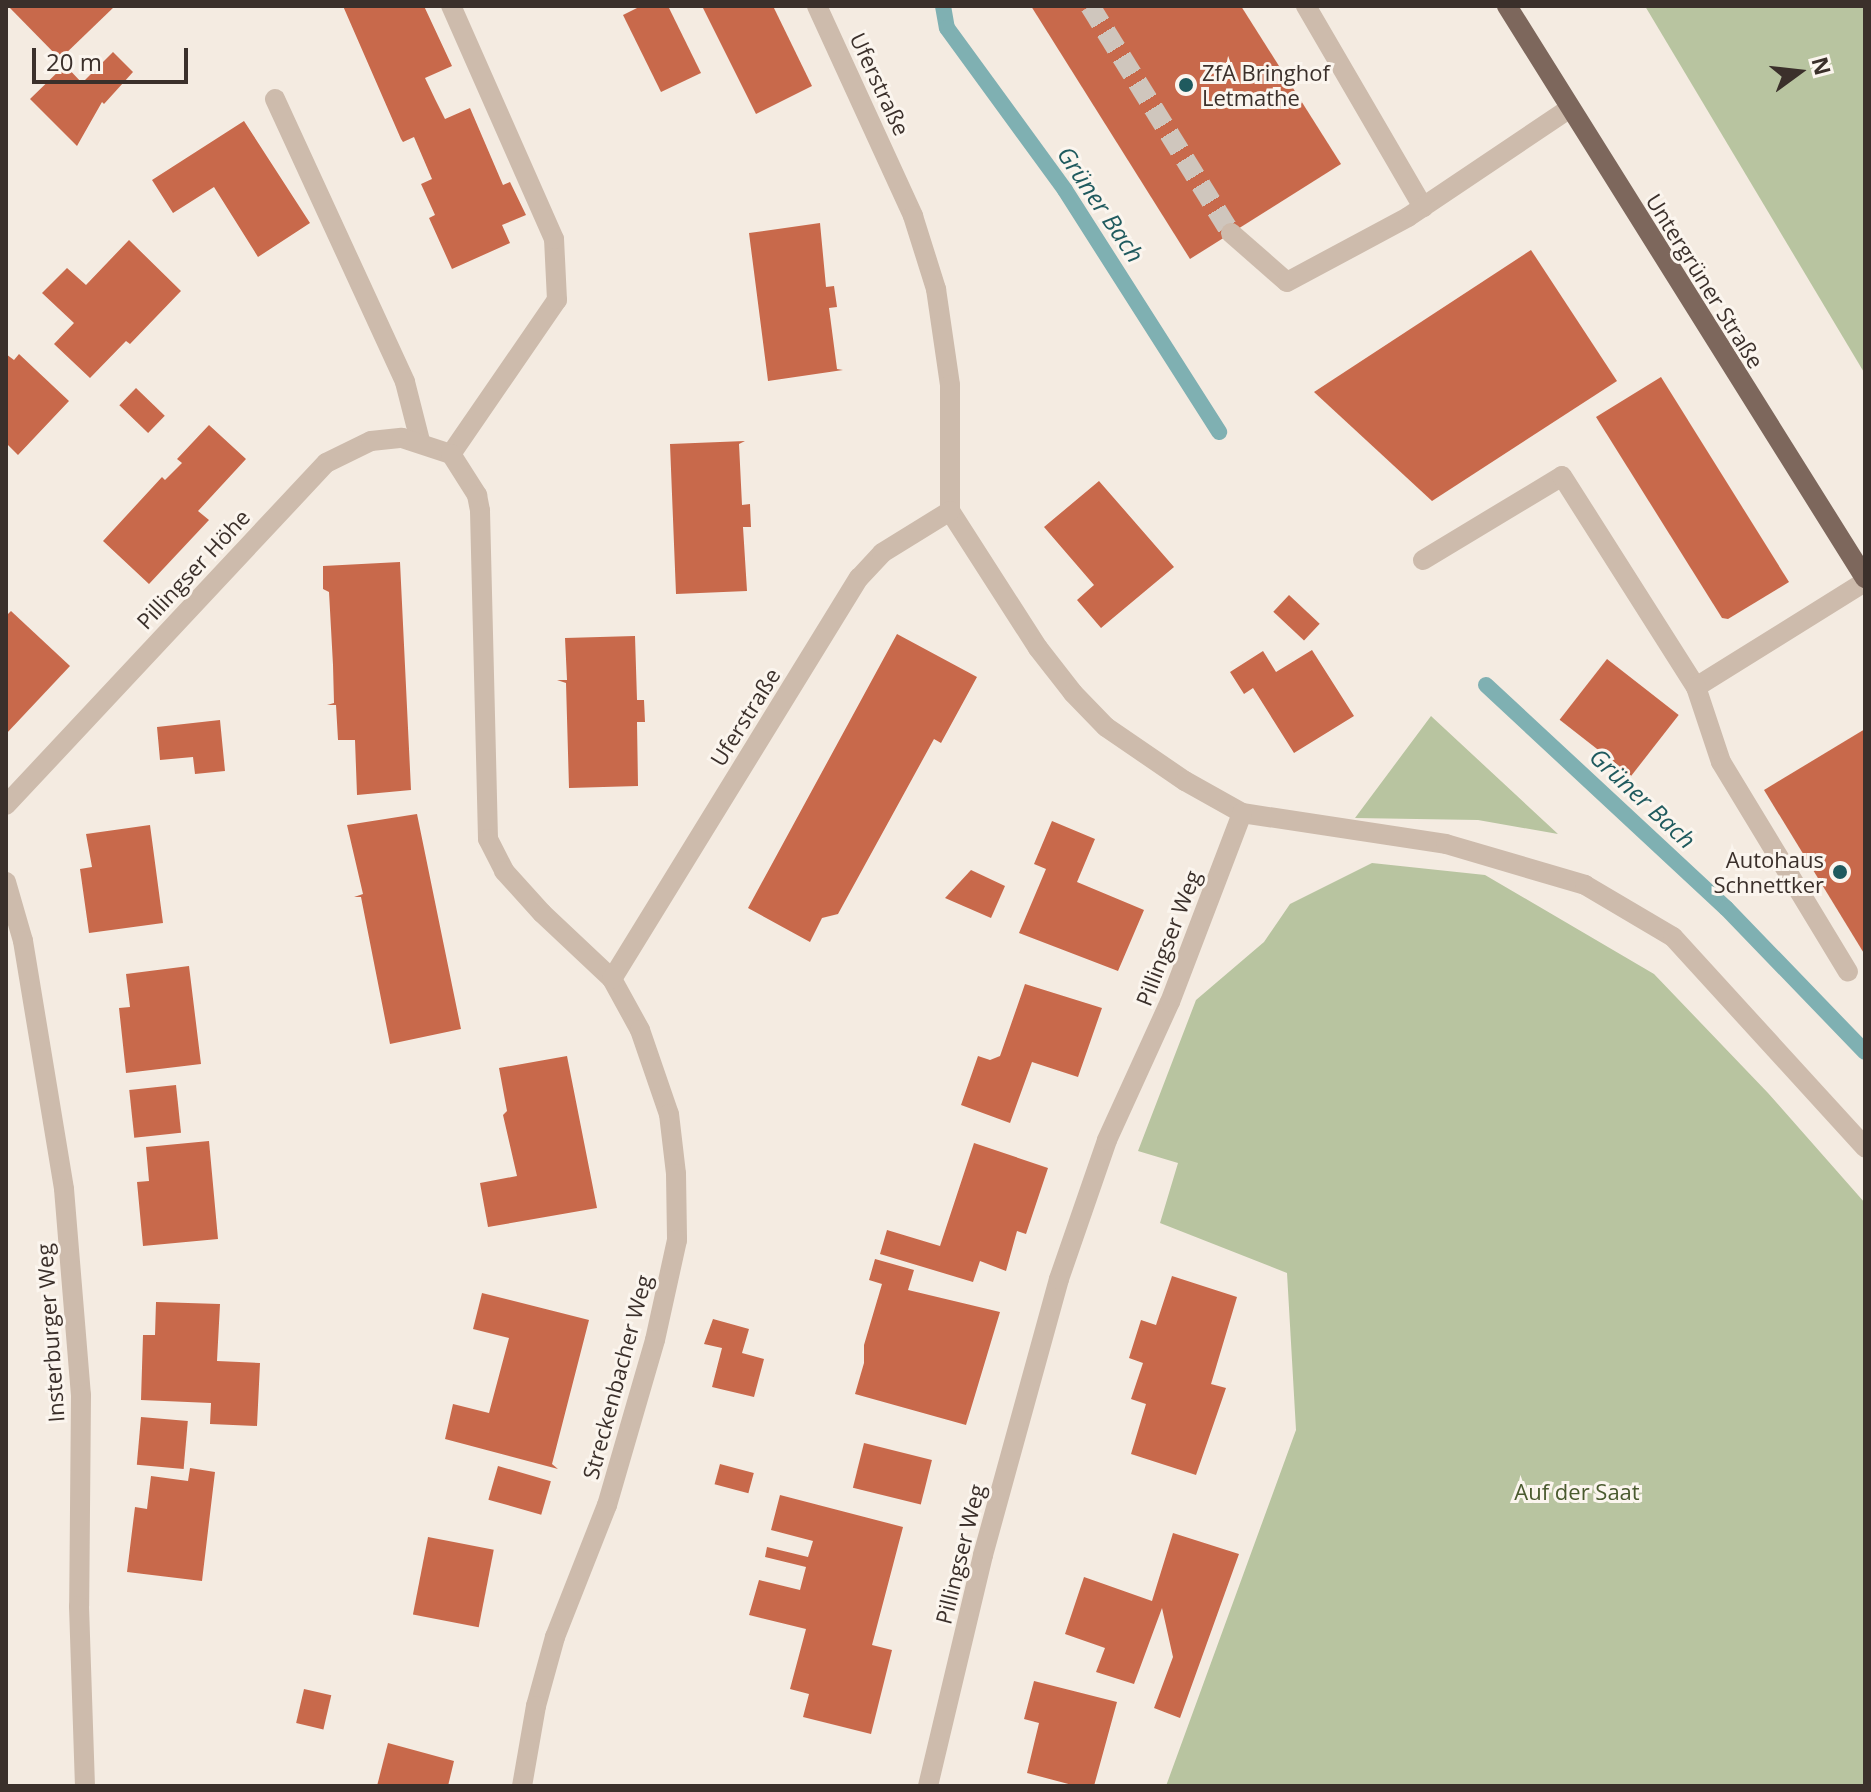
<!DOCTYPE html>
<html>
<head>
<meta charset="utf-8">
<style>
	body { margin:0 }
	#map { position:relative; width:1871px; height:1792px; overflow:hidden; background:#f4ebe1; font-family:"Open Sans",sans-serif }
	div>[style] { position:absolute }
	[style*='--x'] { left:calc(var(--x)*1px); top:calc(var(--y)*1px); width:calc(var(--w)*1px); rotate:calc(var(--a)*1deg) }
	.green>* { inset:0; background:#b8c4a0 }
	.stream>* { height:16px; margin:-8px; padding:0 8px; transform-origin:8px; border-radius:8px; background:#7fb0b2 }
	.building>* { inset:0; background:#c8694b; transform-origin:0 0 }
	.minor-tunnel>* { height:20px; margin-top:-10px; transform-origin:0; background:repeating-linear-gradient(90deg,#cfc6bd 0 20px,transparent 0 30px) }
	.minor>* { height:20px; margin:-10px; padding:0 10px; transform-origin:10px; border-radius:10px; background:#cdbbac }
	.major>* { height:20px; margin:-10px; padding:0 10px; transform-origin:10px; border-radius:10px; background:#7d675c }
	.dots>* { width:22px; height:22px; translate:-50% -50%; box-sizing:border-box; border:4px solid #fbf5ee; border-radius:50% }
	span { translate:-50% -50%; white-space:nowrap; text-align:center; line-height:1.15; -webkit-text-stroke:6px #fbf5ee; paint-order:stroke }
	.poi-label { font-size:22px; color:#3b302b }
	.left { translate:0 -50%; text-align:left }
	.right { translate:-100% -50%; text-align:right }
	.street-label { font-size:22px; color:#3b302b }
	.park-label { font-size:22px; color:#4a5a2e }
	.water-label { font-size:24px; color:#1f5a5e; font-style:italic }
	.frame { position:absolute; inset:0; border:8px solid #3b302b; pointer-events:none }
	.north { position:absolute; left:1759px; top:32px; width:80px; height:80px; -webkit-text-stroke:6px #fbf5ee; paint-order:stroke; rotate:75deg; font-size:22px; font-weight:700; line-height:32px; text-align:center; color:#3b302b }
	.north::after { content:''; display:block; margin:auto; width:28px; height:36px; background:#3b302b; clip-path:polygon(50% 0,100% 100%,50% 72%,0 100%) }
	.scale { position:absolute; left:32px; top:48px; width:156px; height:36px; box-sizing:border-box; border:4px solid #3b302b; border-top:0; padding-left:10px; font-size:24px; line-height:28px; white-space:nowrap; color:#3b302b; -webkit-text-stroke:6px #fbf5ee; paint-order:stroke }
</style>
</head>
<body>
<div id="map">
	<div class="green">
		<div style="clip-path:polygon(1645px 6px,1865px 6px,1865px 374px)"></div>
		<div style="clip-path:polygon(1431px 716px,1558px 834px,1478px 820px,1355px 818px)"></div>
		<div style="clip-path:polygon(1372px 863px,1485px 875px,1654px 974px,1768px 1093px,1865px 1203px,1865px 1786px,1166px 1786px,1296px 1430px,1287px 1273px,1160px 1223px,1178px 1163px,1138px 1151px,1196px 1000px,1264px 942px,1290px 904px)"></div>
	</div>
	<div class="stream">
		<div style="--x:943;--y:6;--w:22;--a:80"></div>
		<div style="--x:947;--y:28;--w:200;--a:53.9"></div>
		<div style="--x:1065;--y:190;--w:287;--a:57.5"></div>
		<div style="--x:1486;--y:685;--w:328;--a:42.9"></div>
		<div style="--x:1726;--y:908;--w:200;--a:46"></div>
	</div>
	<div class="building">
		<div style="clip-path:polygon(8px 6px,115px 6px,60px 59px)"></div>
		<div style="clip-path:polygon(343px 6px,424px 6px,452px 66px,425px 78px,435px 99px,445px 119px,470px 108px,503px 185px,510px 182px,526px 215px,502px 225px,510px 243px,452px 269px,429px 218px,435px 215px,421px 184px,432px 179px,414px 137px,403px 142px,401px 139px)"></div>
		<div style="clip-path:polygon(641px 6px,668px 6px,701px 73px,661px 92px,623px 15px)"></div>
		<div style="clip-path:polygon(702px 6px,773px 6px,812px 86px,756px 114px)"></div>
		<div style="clip-path:polygon(1031px 6px,1241px 6px,1341px 164px,1190px 259px)"></div>
		<div style="clip-path:polygon(113px 52px,133px 72px,104px 104px,102px 102px,77px 146px,30px 99px,65px 65px,82px 83px)"></div>
		<div style="clip-path:polygon(244px 121px,310px 223px,258px 257px,214px 187px,173px 213px,152px 180px)"></div>
		<div style="clip-path:polygon(820px 223px,826px 287px,834px 286px,837px 307px,829px 308px,837px 369px,843px 370px,768px 381px,749px 233px)"></div>
		<div style="clip-path:polygon(129px 240px,181px 291px,130px 344px,126px 341px,90px 378px,54px 344px,74px 323px,42px 293px,67px 268px,86px 285px)"></div>
		<div style="clip-path:polygon(1531px 250px,1617px 381px,1432px 501px,1314px 392px)"></div>
		<div style="clip-path:polygon(6px 354px,14px 360px,19px 354px,69px 401px,18px 455px,6px 443px)"></div>
		<div style="clip-path:polygon(1661px 377px,1789px 582px,1728px 619px,1722px 618px,1596px 417px)"></div>
		<div style="left:136px;top:388px;width:40px;height:24px;rotate:44deg"></div>
		<div style="clip-path:polygon(209px 425px,246px 459px,198px 511px,209px 520px,149px 584px,103px 541px,162px 477px,165px 480px,182px 463px,177px 459px)"></div>
		<div style="clip-path:polygon(745px 441px,739px 444px,742px 505px,750px 504px,751px 527px,743px 527px,747px 591px,676px 594px,670px 444px)"></div>
		<div style="clip-path:polygon(1099px 481px,1174px 567px,1101px 628px,1077px 600px,1094px 585px,1044px 527px)"></div>
		<div style="clip-path:polygon(400px 562px,411px 790px,357px 795px,355px 740px,338px 740px,336px 705px,327px 705px,334px 703px,333px 665px,329px 592px,323px 589px,323px 566px)"></div>
		<div style="left:1289px;top:595px;width:42px;height:23px;rotate:43deg"></div>
		<div style="clip-path:polygon(11px 611px,70px 666px,6px 734px,6px 616px)"></div>
		<div style="clip-path:polygon(897px 634px,977px 677px,941px 743px,934px 739px,838px 914px,822px 918px,810px 942px,748px 908px)"></div>
		<div style="clip-path:polygon(635px 636px,637px 700px,644px 700px,645px 722px,637px 722px,638px 786px,569px 788px,566px 683px,557px 680px,567px 680px,565px 638px)"></div>
		<div style="clip-path:polygon(1312px 650px,1354px 716px,1294px 753px,1253px 688px,1244px 694px,1230px 672px,1263px 651px,1276px 672px)"></div>
		<div style="left:1607px;top:659px;width:91px;height:77px;rotate:38deg"></div>
		<div style="clip-path:polygon(220px 720px,225px 771px,195px 774px,193px 757px,160px 760px,157px 727px)"></div>
		<div style="clip-path:polygon(1865px 729px,1865px 955px,1764px 790px)"></div>
		<div style="clip-path:polygon(417px 814px,461px 1029px,390px 1044px,361px 897px,354px 897px,363px 894px,347px 825px)"></div>
		<div style="clip-path:polygon(1052px 821px,1095px 839px,1077px 882px,1144px 910px,1118px 971px,1019px 933px,1046px 869px,1034px 864px)"></div>
		<div style="clip-path:polygon(150px 825px,163px 923px,89px 933px,80px 869px,92px 867px,86px 834px)"></div>
		<div style="clip-path:polygon(971px 870px,1005px 886px,991px 918px,945px 898px)"></div>
		<div style="clip-path:polygon(189px 966px,201px 1064px,126px 1073px,119px 1008px,130px 1007px,126px 974px)"></div>
		<div style="clip-path:polygon(1025px 984px,1102px 1008px,1078px 1077px,1032px 1062px,1010px 1123px,961px 1105px,978px 1056px,990px 1060px,1000px 1056px)"></div>
		<div style="clip-path:polygon(567px 1056px,597px 1208px,488px 1227px,480px 1183px,517px 1176px,503px 1115px,507px 1111px,499px 1068px)"></div>
		<div style="left:176px;top:1085px;width:48px;height:47px;rotate:84deg"></div>
		<div style="clip-path:polygon(209px 1141px,218px 1239px,143px 1246px,137px 1182px,149px 1181px,146px 1147px)"></div>
		<div style="clip-path:polygon(974px 1143px,1048px 1168px,1026px 1234px,1017px 1231px,1006px 1271px,980px 1261px,973px 1282px,880px 1254px,887px 1230px,940px 1246px)"></div>
		<div style="clip-path:polygon(875px 1259px,914px 1270px,908px 1290px,1000px 1312px,966px 1425px,855px 1394px,864px 1363px,864px 1345px,882px 1284px,869px 1280px)"></div>
		<div style="clip-path:polygon(1172px 1276px,1237px 1297px,1211px 1384px,1226px 1388px,1196px 1475px,1131px 1454px,1146px 1404px,1131px 1399px,1143px 1363px,1129px 1358px,1141px 1320px,1156px 1325px)"></div>
		<div style="clip-path:polygon(482px 1293px,589px 1320px,552px 1464px,558px 1469px,445px 1439px,453px 1404px,489px 1413px,509px 1338px,473px 1329px)"></div>
		<div style="clip-path:polygon(156px 1302px,220px 1304px,217px 1361px,260px 1363px,257px 1426px,210px 1424px,211px 1403px,141px 1400px,143px 1335px,155px 1335px)"></div>
		<div style="clip-path:polygon(713px 1319px,749px 1329px,742px 1353px,764px 1359px,754px 1397px,712px 1387px,722px 1348px,704px 1344px)"></div>
		<div style="left:141px;top:1417px;width:47px;height:48px;rotate:5deg"></div>
		<div style="left:864px;top:1443px;width:70px;height:46px;rotate:14deg"></div>
		<div style="left:720px;top:1464px;width:35px;height:21px;rotate:15deg"></div>
		<div style="left:498px;top:1466px;width:55px;height:35px;rotate:16deg"></div>
		<div style="clip-path:polygon(190px 1468px,215px 1472px,202px 1581px,127px 1572px,135px 1507px,147px 1509px,151px 1476px,188px 1481px)"></div>
		<div style="clip-path:polygon(780px 1495px,903px 1527px,872px 1645px,892px 1650px,871px 1734px,803px 1717px,809px 1694px,790px 1689px,806px 1629px,749px 1615px,759px 1580px,800px 1590px,806px 1567px,765px 1557px,767px 1547px,808px 1557px,813px 1541px,771px 1530px)"></div>
		<div style="clip-path:polygon(1173px 1533px,1239px 1554px,1180px 1718px,1154px 1708px,1173px 1657px,1162px 1608px,1134px 1684px,1096px 1672px,1105px 1648px,1065px 1634px,1084px 1577px,1152px 1601px)"></div>
		<div style="left:428px;top:1537px;width:67px;height:79px;rotate:11deg"></div>
		<div style="clip-path:polygon(1034px 1681px,1117px 1702px,1094px 1786px,1076px 1786px,1027px 1773px,1039px 1723px,1024px 1719px)"></div>
		<div style="left:304px;top:1689px;width:28px;height:35px;rotate:13deg"></div>
		<div style="clip-path:polygon(388px 1743px,454px 1761px,448px 1786px,377px 1786px)"></div>
	</div>
	<div class="minor-tunnel">
		<div style="--x:1090;--y:6;--w:267;--a:58.2"></div>
	</div>
	<div class="minor">
		<div style="--x:817;--y:6;--w:231;--a:65.4"></div>
		<div style="--x:913;--y:216;--w:77;--a:72.5"></div>
		<div style="--x:936;--y:289;--w:97;--a:81.7"></div>
		<div style="--x:950;--y:385;--w:126;--a:90"></div>
		<div style="--x:950;--y:511;--w:163;--a:57.3"></div>
		<div style="--x:1038;--y:648;--w:57;--a:52.1"></div>
		<div style="--x:1073;--y:693;--w:47;--a:45.9"></div>
		<div style="--x:1106;--y:727;--w:96;--a:34.4"></div>
		<div style="--x:1185;--y:781;--w:65;--a:29.3"></div>
		<div style="--x:1242;--y:813;--w:206;--a:8.6"></div>
		<div style="--x:1446;--y:844;--w:145;--a:16.4"></div>
		<div style="--x:1585;--y:885;--w:102;--a:30.6"></div>
		<div style="--x:1673;--y:937;--w:285;--a:47.6"></div>
		<div style="--x:1306;--y:6;--w:233;--a:59.8"></div>
		<div style="--x:275;--y:99;--w:311;--a:65.3"></div>
		<div style="--x:405;--y:382;--w:61;--a:75.7"></div>
		<div style="--x:1231;--y:233;--w:74;--a:41.2"></div>
		<div style="--x:1287;--y:282;--w:137;--a:-28.2"></div>
		<div style="--x:1408;--y:217;--w:195;--a:-33.9"></div>
		<div style="--x:451;--y:454;--w:187;--a:-55.5"></div>
		<div style="--x:557;--y:300;--w:61;--a:-92.8"></div>
		<div style="--x:554;--y:239;--w:255;--a:-113.8"></div>
		<div style="--x:1423;--y:560;--w:162;--a:-31.1"></div>
		<div style="--x:1562;--y:476;--w:250;--a:57.6"></div>
		<div style="--x:1696;--y:687;--w:199;--a:-31.9"></div>
		<div style="--x:1696;--y:687;--w:79;--a:71.6"></div>
		<div style="--x:1721;--y:762;--w:245;--a:58.8"></div>
		<div style="--x:6;--y:805;--w:468;--a:-46.9"></div>
		<div style="--x:326;--y:463;--w:50;--a:-26.1"></div>
		<div style="--x:371;--y:441;--w:31;--a:-6"></div>
		<div style="--x:402;--y:438;--w:52;--a:18.1"></div>
		<div style="--x:451;--y:454;--w:49;--a:57.6"></div>
		<div style="--x:477;--y:495;--w:16;--a:79"></div>
		<div style="--x:480;--y:511;--w:328;--a:88.6"></div>
		<div style="--x:488;--y:839;--w:36;--a:63"></div>
		<div style="--x:504;--y:871;--w:57;--a:47.9"></div>
		<div style="--x:542;--y:913;--w:96;--a:43.3"></div>
		<div style="--x:612;--y:979;--w:58;--a:61.2"></div>
		<div style="--x:640;--y:1030;--w:89;--a:71"></div>
		<div style="--x:669;--y:1114;--w:60;--a:83.3"></div>
		<div style="--x:676;--y:1174;--w:66;--a:89.1"></div>
		<div style="--x:677;--y:1240;--w:102;--a:102.4"></div>
		<div style="--x:655;--y:1340;--w:172;--a:106.2"></div>
		<div style="--x:607;--y:1505;--w:142;--a:111.5"></div>
		<div style="--x:555;--y:1637;--w:72;--a:105.4"></div>
		<div style="--x:536;--y:1706;--w:81;--a:99.9"></div>
		<div style="--x:6;--y:882;--w:61;--a:73.9"></div>
		<div style="--x:23;--y:941;--w:251;--a:80.6"></div>
		<div style="--x:64;--y:1189;--w:207;--a:85.3"></div>
		<div style="--x:81;--y:1395;--w:211;--a:90.5"></div>
		<div style="--x:79;--y:1606;--w:180;--a:88.1"></div>
		<div style="--x:612;--y:979;--w:471;--a:-58.4"></div>
		<div style="--x:859;--y:578;--w:34;--a:-47"></div>
		<div style="--x:882;--y:553;--w:80;--a:-31.7"></div>
		<div style="--x:928;--y:1786;--w:237;--a:-76.6"></div>
		<div style="--x:983;--y:1555;--w:286;--a:-74.6"></div>
		<div style="--x:1059;--y:1279;--w:147;--a:-70.9"></div>
		<div style="--x:1107;--y:1140;--w:152;--a:-65.5"></div>
		<div style="--x:1170;--y:1002;--w:202;--a:-69.1"></div>
	</div>
	<div class="major">
		<div style="--x:1507;--y:6;--w:675;--a:57.96"></div>
	</div>
	<div class="dots">
		<div style="left:1186px;top:85px;background:#1f5a5e"></div>
		<div style="left:1840px;top:872px;background:#1f5a5e"></div>
	</div>
	<div class="poi-label">
		<span class="left" style="left:1202px;top:85px">ZfA Bringhof<br>Letmathe</span>
		<span class="right" style="left:1824px;top:872px">Autohaus<br>Schnettker</span>
	</div>
	<div class="street-label">
		<span style="left:880px;top:84px;rotate:65deg">Uferstraße</span>
		<span style="left:1705px;top:281px;rotate:58deg">Untergrüner Straße</span>
		<span style="left:193px;top:569px;rotate:-47deg">Pillingser Höhe</span>
		<span style="left:745px;top:717px;rotate:-58deg">Uferstraße</span>
		<span style="left:1168px;top:938px;rotate:-69deg">Pillingser Weg</span>
		<span style="left:50px;top:1333px;rotate:-94deg">Insterburger Weg</span>
		<span style="left:617px;top:1377px;rotate:-75deg">Streckenbacher Weg</span>
		<span style="left:960px;top:1554px;rotate:-76deg">Pillingser Weg</span>
	</div>
	<div class="park-label">
		<span style="left:1577px;top:1492px">Auf der Saat</span>
	</div>
	<div class="water-label">
		<span style="left:1101px;top:204px;rotate:56deg">Grüner Bach</span>
		<span style="left:1643px;top:798px;rotate:43deg">Grüner Bach</span>
	</div>
	<div class="frame"></div>
	<div class="north">N</div>
	<div class="scale">20 m</div>
</div>
</body>
</html>
